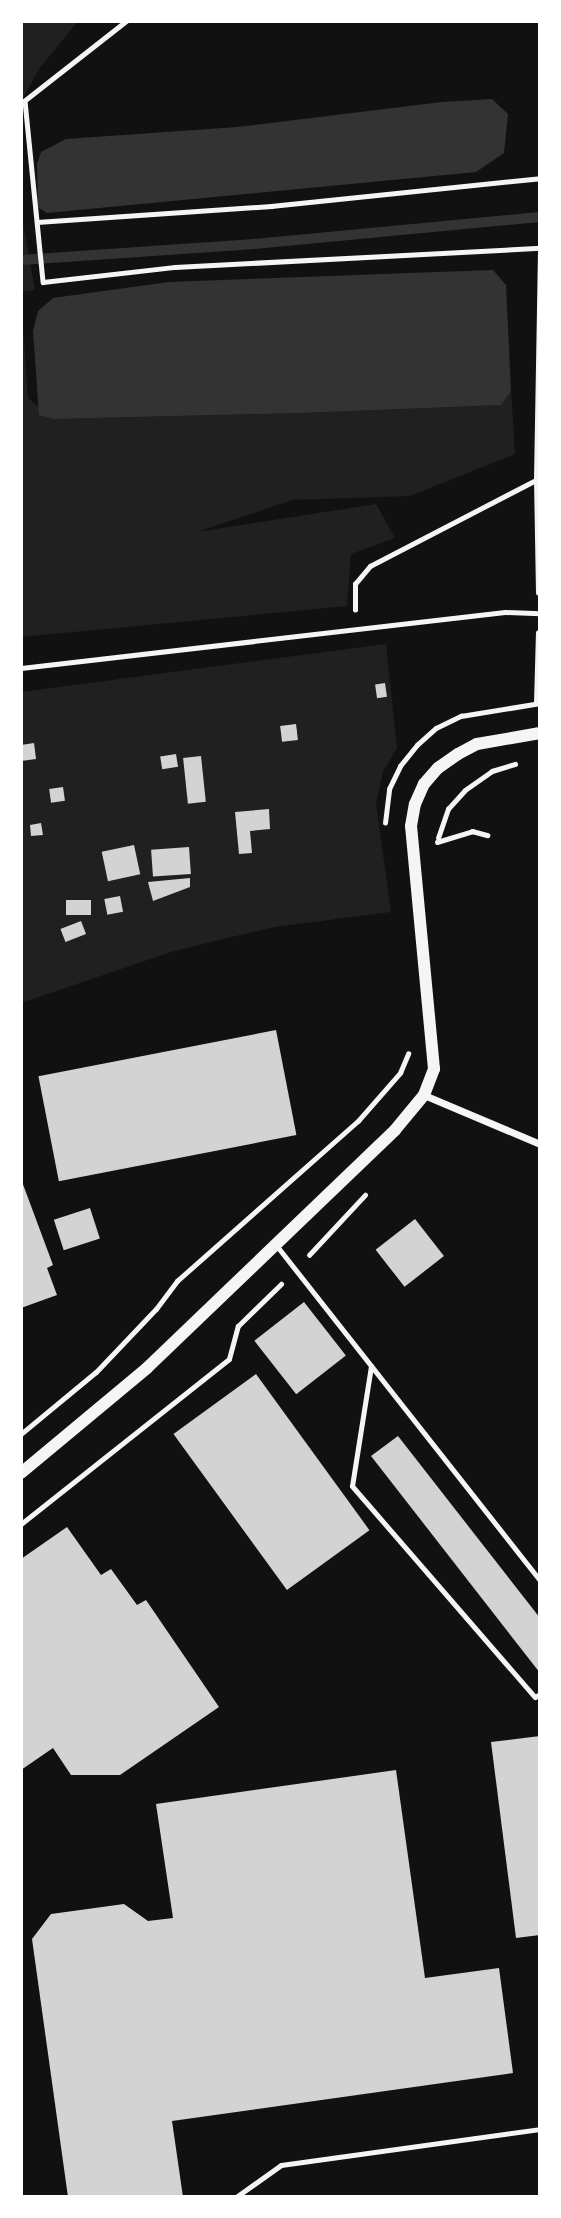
<!DOCTYPE html>
<html>
<head>
<meta charset="utf-8">
<style>
	body { margin:0 }
	#map { position:relative; width:561px; height:2218px; overflow:hidden; background:#111; font-family:Arial,sans-serif }
	div>[style] { position:absolute }
	[style*='--x'] { left:calc(var(--x)*1px); top:calc(var(--y)*1px); width:calc(var(--w)*1px); rotate:calc(var(--a)*1deg) }
	.green>* { inset:0; background:#202020 }
	.water>* { inset:0; background:#333 }
	.stream>* { height:10px; margin:-5px; padding:0 5px; transform-origin:5px; border-radius:5px; background:#333 }
	.building>* { inset:0; background:#d3d3d3; transform-origin:0 0 }
	.path>* { height:4.5px; margin:-2.25px; padding:0 2.25px; transform-origin:2.25px; border-radius:2.25px; background:#f5f5f5 }
	.service>* { height:5px; margin:-2.5px; padding:0 2.5px; transform-origin:2.5px; border-radius:2.5px; background:#f5f5f5 }
	.minor>* { height:7px; margin:-3.5px; padding:0 3.5px; transform-origin:3.5px; border-radius:3.5px; background:#f5f5f5 }
	.tertiary>* { height:12px; margin:-6px; padding:0 6px; transform-origin:6px; border-radius:6px; background:#f5f5f5 }
	span { translate:-50% -50%; white-space:nowrap; text-align:center; line-height:1.15; -webkit-text-stroke:7px #fff; paint-order:stroke }
	.frame { position:absolute; inset:0; border:23px solid #fff; pointer-events:none }
</style>
</head>
<body>
<div id="map">
	<div class="green">
		<div style="clip-path:polygon(21px 21px,78px 21px,39px 69px,21px 102px)"></div>
		<div style="clip-path:polygon(21px 212px,35px 290px,21px 292px)"></div>
		<div style="clip-path:polygon(21px 297px,28px 398px,54px 419px,302px 413px,501px 405px,511px 391px,515px 454px,410px 496px,292px 500px,197px 532px,376px 504px,395px 538px,351px 554px,347px 606px,21px 637px)"></div>
		<div style="clip-path:polygon(386px 644px,397px 748px,383px 772px,376px 803px,391px 912px,274px 927px,223px 939px,171px 952px,21px 1003px,21px 692px)"></div>
	</div>
	<div class="water">
		<div style="clip-path:polygon(492px 99px,508px 114px,504px 153px,476px 172px,47px 213px,38px 207px,37px 164px,41px 152px,66px 139px,237px 127px,442px 102px)"></div>
		<div style="clip-path:polygon(493px 270px,506px 285px,511px 391px,501px 405px,302px 413px,54px 419px,39px 415px,33px 331px,38px 311px,53px 298px,169px 282px)"></div>
	</div>
	<div class="stream">
		<div style="--x:21;--y:260;--w:234;--a:-3.9"></div>
		<div style="--x:254;--y:244;--w:287;--a:-5.4"></div>
	</div>
	<div class="building">
		<div style="left:385px;top:683px;width:14px;height:10px;rotate:82deg"></div>
		<div style="left:296px;top:724px;width:16px;height:16px;rotate:83deg"></div>
		<div style="clip-path:polygon(34px 743px,36px 759px,21px 761px,21px 745px)"></div>
		<div style="left:176px;top:754px;width:13px;height:16px;rotate:81deg"></div>
		<div style="left:201px;top:756px;width:46px;height:18px;rotate:84deg"></div>
		<div style="left:63px;top:787px;width:14px;height:14px;rotate:82deg"></div>
		<div style="clip-path:polygon(269px 809px,270px 829px,250px 831px,252px 853px,239px 854px,235px 812px)"></div>
		<div style="clip-path:polygon(41px 823px,43px 835px,31px 836px,30px 825px)"></div>
		<div style="left:134px;top:845px;width:30px;height:33px;rotate:78deg"></div>
		<div style="left:189px;top:847px;width:27px;height:38px;rotate:86deg"></div>
		<div style="clip-path:polygon(190px 878px,190px 887px,153px 901px,148px 882px)"></div>
		<div style="left:120px;top:896px;width:16px;height:16px;rotate:79deg"></div>
		<div style="left:66px;top:900px;width:25px;height:15px"></div>
		<div style="left:81px;top:921px;width:14px;height:22px;rotate:69deg"></div>
		<div style="left:276px;top:1030px;width:107px;height:242px;rotate:79deg"></div>
		<div style="clip-path:polygon(21px 1179px,53px 1265px,47px 1268px,57px 1295px,21px 1308px)"></div>
		<div style="left:90px;top:1208px;width:32px;height:38px;rotate:72deg"></div>
		<div style="left:415px;top:1219px;width:47px;height:50px;rotate:52deg"></div>
		<div style="left:304px;top:1302px;width:68px;height:63px;rotate:52deg"></div>
		<div style="left:256px;top:1374px;width:193px;height:102px;rotate:54deg"></div>
		<div style="clip-path:polygon(398px 1436px,540px 1618px,540px 1673px,371px 1456px)"></div>
		<div style="clip-path:polygon(67px 1527px,101px 1575px,111px 1569px,137px 1605px,146px 1600px,219px 1707px,120px 1775px,71px 1775px,53px 1748px,21px 1770px,21px 1559px)"></div>
		<div style="clip-path:polygon(540px 1736px,540px 1935px,516px 1938px,491px 1742px)"></div>
		<div style="clip-path:polygon(396px 1770px,425px 1978px,499px 1968px,513px 2073px,172px 2121px,183px 2197px,68px 2197px,32px 1939px,51px 1914px,124px 1904px,148px 1921px,173px 1918px,156px 1804px)"></div>
	</div>
	<div class="path">
		<div style="--x:127;--y:21;--w:130;--a:141.9"></div>
		<div style="--x:25;--y:101;--w:182;--a:84.3"></div>
		<div style="--x:43;--y:282;--w:133;--a:-6.5"></div>
		<div style="--x:175;--y:267;--w:365;--a:-3"></div>
		<div style="--x:37;--y:222;--w:235;--a:-3.9"></div>
		<div style="--x:271;--y:206;--w:270;--a:-5.9"></div>
		<div style="--x:538;--y:593;--w:113;--a:-91"></div>
		<div style="--x:536;--y:480;--w:226;--a:-89"></div>
		<div style="--x:355;--y:610;--w:26;--a:-90"></div>
		<div style="--x:355;--y:584;--w:23;--a:-50"></div>
		<div style="--x:370;--y:566;--w:187;--a:-27.4"></div>
		<div style="--x:536;--y:703;--w:70;--a:-88.4"></div>
		<div style="--x:385;--y:823;--w:34;--a:-83"></div>
		<div style="--x:389;--y:789;--w:25;--a:-64"></div>
		<div style="--x:400;--y:766;--w:27;--a:-51"></div>
		<div style="--x:417;--y:745;--w:25;--a:-42"></div>
		<div style="--x:436;--y:728;--w:28;--a:-26"></div>
		<div style="--x:461;--y:716;--w:80;--a:-9.3"></div>
		<div style="--x:438;--y:838;--w:31;--a:-71"></div>
		<div style="--x:448;--y:809;--w:25;--a:-48"></div>
		<div style="--x:465;--y:790;--w:33;--a:-35"></div>
		<div style="--x:492;--y:771;--w:24;--a:-17"></div>
		<div style="--x:437;--y:842;--w:37;--a:-17"></div>
		<div style="--x:472;--y:831;--w:16;--a:15"></div>
		<div style="--x:309;--y:1255;--w:82;--a:-47"></div>
		<div style="--x:21;--y:1434;--w:97;--a:-39.6"></div>
		<div style="--x:96;--y:1372;--w:87;--a:-46.4"></div>
		<div style="--x:156;--y:1309;--w:35;--a:-53"></div>
		<div style="--x:177;--y:1281;--w:242;--a:-41.5"></div>
		<div style="--x:358;--y:1121;--w:64;--a:-48.8"></div>
		<div style="--x:400;--y:1073;--w:21;--a:-67"></div>
		<div style="--x:21;--y:1524;--w:265;--a:-38.4"></div>
		<div style="--x:229;--y:1359;--w:34;--a:-75"></div>
		<div style="--x:238;--y:1326;--w:60;--a:-44.3"></div>
	</div>
	<div class="service">
		<div style="--x:21;--y:668;--w:487;--a:-6.6"></div>
		<div style="--x:505;--y:612;--w:35;--a:2"></div>
		<div style="--x:276;--y:1245;--w:427;--a:51.8"></div>
		<div style="--x:371;--y:1366;--w:121;--a:99"></div>
		<div style="--x:352;--y:1486;--w:279;--a:49.1"></div>
		<div style="--x:535;--y:1697;--w:6;--a:-31"></div>
		<div style="--x:236;--y:2197;--w:55;--a:-35.4"></div>
		<div style="--x:281;--y:2165;--w:261;--a:-7.9"></div>
	</div>
	<div class="minor">
		<div style="--x:424;--y:1095;--w:126;--a:22.9"></div>
	</div>
	<div class="tertiary">
		<div style="--x:21;--y:1473;--w:164;--a:-39.8"></div>
		<div style="--x:147;--y:1368;--w:344;--a:-43.8"></div>
		<div style="--x:395;--y:1130;--w:45;--a:-50.4"></div>
		<div style="--x:424;--y:1095;--w:28;--a:-69"></div>
		<div style="--x:434;--y:1069;--w:244;--a:-95.4"></div>
		<div style="--x:411;--y:826;--w:22;--a:-80"></div>
		<div style="--x:415;--y:804;--w:22;--a:-66"></div>
		<div style="--x:424;--y:784;--w:21;--a:-49"></div>
		<div style="--x:438;--y:768;--w:24;--a:-35"></div>
		<div style="--x:458;--y:754;--w:21;--a:-28"></div>
		<div style="--x:477;--y:744;--w:64;--a:-9.9"></div>
	</div>
	<div class="frame"></div>
</div>
</body>
</html>
